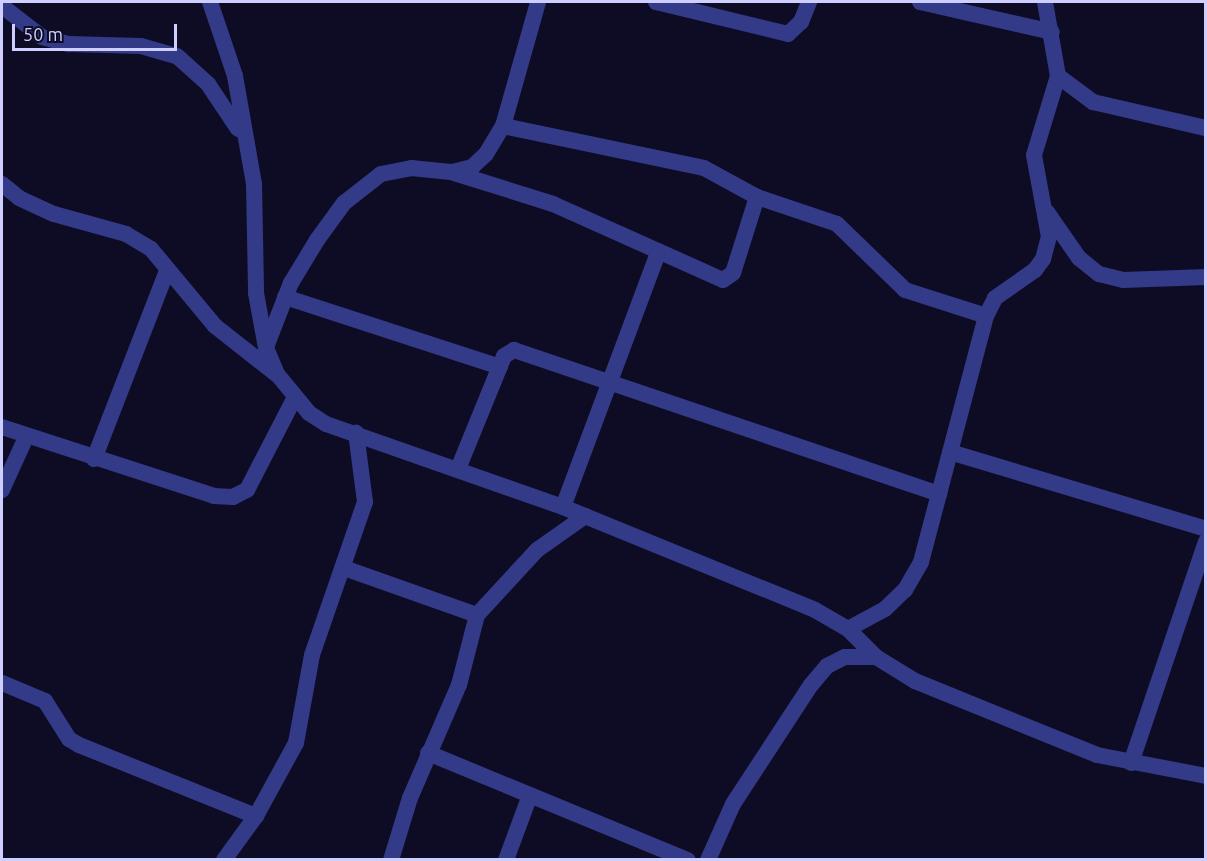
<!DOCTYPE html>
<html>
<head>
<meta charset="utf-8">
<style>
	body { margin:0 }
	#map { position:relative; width:1207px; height:861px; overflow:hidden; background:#0d0c24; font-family:Ubuntu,sans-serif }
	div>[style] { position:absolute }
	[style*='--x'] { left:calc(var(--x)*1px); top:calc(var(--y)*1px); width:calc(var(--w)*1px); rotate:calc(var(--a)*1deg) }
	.minor>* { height:16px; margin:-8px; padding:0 8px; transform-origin:8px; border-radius:8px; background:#333a87 }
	span { translate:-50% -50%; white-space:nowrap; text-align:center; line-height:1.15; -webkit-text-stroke:6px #0d0c24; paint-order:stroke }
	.frame { position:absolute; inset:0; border:3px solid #cfcfff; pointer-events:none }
	.scale { position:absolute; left:12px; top:24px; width:165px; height:27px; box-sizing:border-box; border:3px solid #cfcfff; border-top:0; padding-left:8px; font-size:18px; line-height:21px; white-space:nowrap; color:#cfcfff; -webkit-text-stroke:4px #0d0c24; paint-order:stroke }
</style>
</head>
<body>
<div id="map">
	<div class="minor">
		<div style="--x:210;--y:2;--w:78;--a:71.3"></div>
		<div style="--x:235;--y:76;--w:110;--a:80"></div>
		<div style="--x:254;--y:184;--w:109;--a:88.9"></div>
		<div style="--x:256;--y:293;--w:56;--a:79.7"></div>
		<div style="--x:266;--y:348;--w:28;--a:67"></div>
		<div style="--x:277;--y:374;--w:50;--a:50.6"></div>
		<div style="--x:309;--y:413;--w:20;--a:33"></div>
		<div style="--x:326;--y:424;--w:251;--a:19.3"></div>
		<div style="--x:563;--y:507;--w:272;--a:22.2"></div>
		<div style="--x:815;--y:610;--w:38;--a:30"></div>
		<div style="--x:848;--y:629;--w:40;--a:45"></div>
		<div style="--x:876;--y:657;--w:46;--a:31.6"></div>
		<div style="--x:915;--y:681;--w:196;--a:22.1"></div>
		<div style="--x:1097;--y:755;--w:111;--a:10.9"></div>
		<div style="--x:656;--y:2;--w:136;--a:13.6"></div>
		<div style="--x:788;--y:34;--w:18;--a:-43"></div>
		<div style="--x:801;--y:22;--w:22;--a:-68"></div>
		<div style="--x:920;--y:2;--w:135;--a:12.8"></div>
		<div style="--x:2;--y:6;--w:51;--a:37.8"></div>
		<div style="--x:42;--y:37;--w:28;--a:15"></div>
		<div style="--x:69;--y:44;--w:72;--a:1.6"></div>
		<div style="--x:141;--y:46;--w:37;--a:16"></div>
		<div style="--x:177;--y:56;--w:42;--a:42.1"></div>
		<div style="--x:208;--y:84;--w:54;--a:56.3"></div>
		<div style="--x:1058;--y:76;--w:44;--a:36.6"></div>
		<div style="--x:1093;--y:102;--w:116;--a:13"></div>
		<div style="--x:503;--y:126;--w:205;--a:11.8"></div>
		<div style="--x:704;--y:168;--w:60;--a:28.7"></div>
		<div style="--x:757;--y:197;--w:84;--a:18.6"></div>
		<div style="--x:837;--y:224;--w:95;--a:44.1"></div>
		<div style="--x:905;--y:290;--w:85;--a:17.8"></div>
		<div style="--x:452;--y:172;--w:21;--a:-14"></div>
		<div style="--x:472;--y:167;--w:19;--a:-43"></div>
		<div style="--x:486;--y:154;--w:33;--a:-59"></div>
		<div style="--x:503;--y:126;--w:129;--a:-74.2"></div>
		<div style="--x:2;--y:184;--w:22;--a:39"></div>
		<div style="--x:19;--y:198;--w:38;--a:25"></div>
		<div style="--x:54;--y:214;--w:75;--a:15.5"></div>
		<div style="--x:126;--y:234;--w:29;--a:31"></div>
		<div style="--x:151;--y:249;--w:100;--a:50.3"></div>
		<div style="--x:215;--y:326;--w:78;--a:38.2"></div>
		<div style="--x:1047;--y:212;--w:56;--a:55.2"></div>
		<div style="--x:1079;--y:258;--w:26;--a:39"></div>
		<div style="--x:1099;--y:274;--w:25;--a:14"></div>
		<div style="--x:1123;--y:280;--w:83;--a:-2.1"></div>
		<div style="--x:285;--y:297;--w:226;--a:18"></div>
		<div style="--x:266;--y:347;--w:69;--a:-68.7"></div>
		<div style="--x:291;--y:283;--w:50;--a:-58.8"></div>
		<div style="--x:317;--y:240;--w:46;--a:-53.9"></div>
		<div style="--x:344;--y:203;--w:47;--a:-38.1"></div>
		<div style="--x:381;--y:174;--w:31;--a:-11"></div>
		<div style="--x:411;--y:168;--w:40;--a:5.7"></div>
		<div style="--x:451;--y:172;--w:107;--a:17.4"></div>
		<div style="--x:553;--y:204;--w:186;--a:24.1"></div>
		<div style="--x:723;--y:280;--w:12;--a:-35"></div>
		<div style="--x:733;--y:273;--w:80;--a:-72.5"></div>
		<div style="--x:2;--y:427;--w:223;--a:18"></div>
		<div style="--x:214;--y:496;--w:19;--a:3"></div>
		<div style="--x:233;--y:497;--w:16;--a:-27"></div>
		<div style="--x:247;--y:490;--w:102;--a:-62.7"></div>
		<div style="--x:950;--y:452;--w:267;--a:16.7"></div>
		<div style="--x:94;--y:459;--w:202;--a:-68.8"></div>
		<div style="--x:458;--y:469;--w:122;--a:-67.8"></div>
		<div style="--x:504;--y:356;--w:12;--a:-31"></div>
		<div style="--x:514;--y:350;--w:449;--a:18.7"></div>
		<div style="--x:2;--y:490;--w:58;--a:-65.6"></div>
		<div style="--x:563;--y:507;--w:271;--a:-69.5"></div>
		<div style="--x:344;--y:568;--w:141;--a:19.5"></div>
		<div style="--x:848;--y:629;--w:42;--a:-28.4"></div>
		<div style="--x:885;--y:609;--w:28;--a:-44"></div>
		<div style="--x:905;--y:590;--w:32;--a:-60"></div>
		<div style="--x:921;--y:562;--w:254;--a:-75.2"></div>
		<div style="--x:986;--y:316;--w:20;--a:-63"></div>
		<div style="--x:995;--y:298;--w:49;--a:-35"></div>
		<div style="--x:1035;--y:270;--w:14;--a:-54"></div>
		<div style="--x:1043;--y:259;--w:23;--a:-75"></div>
		<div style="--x:1049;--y:237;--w:83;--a:-100.4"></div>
		<div style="--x:1034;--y:155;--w:83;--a:-73.1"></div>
		<div style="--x:1058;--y:76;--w:75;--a:-100"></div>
		<div style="--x:2;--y:683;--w:47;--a:22.7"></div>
		<div style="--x:45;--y:701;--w:45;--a:57.7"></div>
		<div style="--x:69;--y:739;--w:12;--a:31"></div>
		<div style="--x:79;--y:745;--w:191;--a:21.9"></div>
		<div style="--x:428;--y:753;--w:281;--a:22.4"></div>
		<div style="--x:1131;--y:763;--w:234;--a:-71.3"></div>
		<div style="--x:224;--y:860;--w:54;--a:-54"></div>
		<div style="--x:256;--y:816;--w:83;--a:-61.3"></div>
		<div style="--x:296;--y:743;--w:89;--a:-79.7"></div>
		<div style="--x:312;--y:655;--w:162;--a:-70.9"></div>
		<div style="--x:365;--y:502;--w:70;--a:-97.4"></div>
		<div style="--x:391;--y:860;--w:65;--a:-73"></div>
		<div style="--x:410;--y:798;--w:123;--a:-66.6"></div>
		<div style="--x:459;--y:685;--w:72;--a:-75.6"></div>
		<div style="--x:477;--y:615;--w:88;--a:-47.3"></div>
		<div style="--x:537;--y:550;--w:59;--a:-35.3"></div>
		<div style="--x:506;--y:860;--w:69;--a:-69.7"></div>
		<div style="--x:708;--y:860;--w:61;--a:-65.9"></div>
		<div style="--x:733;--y:804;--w:142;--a:-56.8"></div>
		<div style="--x:811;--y:685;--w:25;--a:-50"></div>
		<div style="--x:827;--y:666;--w:20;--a:-27"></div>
		<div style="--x:845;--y:657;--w:31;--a:0"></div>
	</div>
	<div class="frame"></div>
	<div class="scale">50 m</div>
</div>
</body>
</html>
